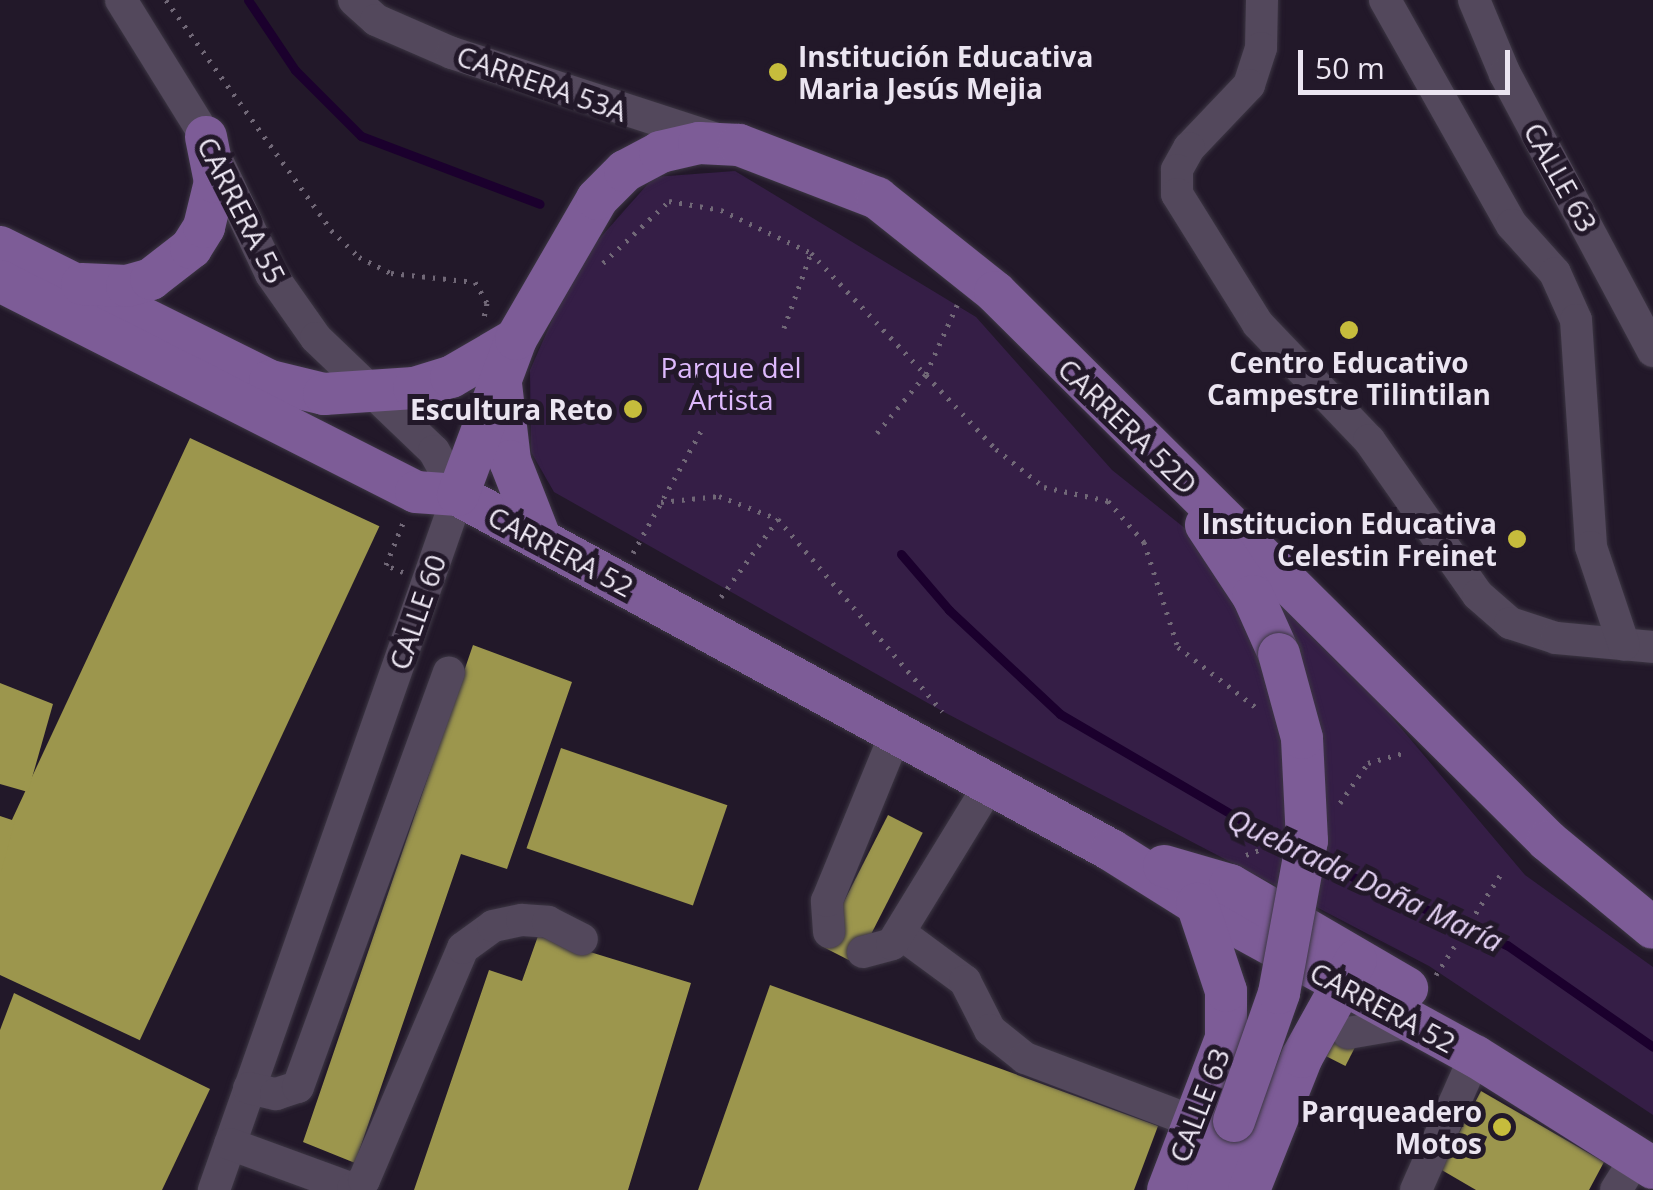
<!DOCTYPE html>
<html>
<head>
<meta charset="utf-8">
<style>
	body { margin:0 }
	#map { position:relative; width:1653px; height:1190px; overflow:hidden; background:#221829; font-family:"Open Sans",sans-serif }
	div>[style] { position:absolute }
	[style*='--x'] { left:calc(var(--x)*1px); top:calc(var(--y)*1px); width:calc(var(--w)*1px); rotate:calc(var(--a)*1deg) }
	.green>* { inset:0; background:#351e46 }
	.stream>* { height:9px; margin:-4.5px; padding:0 4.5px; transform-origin:4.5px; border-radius:4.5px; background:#1b002d }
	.building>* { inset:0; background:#9c964d; transform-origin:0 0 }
	.path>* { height:5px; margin-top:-2.5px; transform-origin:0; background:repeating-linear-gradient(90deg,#716877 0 2.5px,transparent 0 10.5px) }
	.roads { filter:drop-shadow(0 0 2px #3c3643) drop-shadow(0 0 2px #3c3643) }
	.minor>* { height:32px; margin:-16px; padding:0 16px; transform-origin:16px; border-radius:16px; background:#53485c }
	.major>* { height:42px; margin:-21px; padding:0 21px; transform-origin:21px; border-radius:21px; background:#7d5c97 }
	.bridges { filter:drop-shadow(0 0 2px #3c3643) drop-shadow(0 0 2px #3c3643) }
	.major-bridge>* { height:42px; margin:-21px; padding:0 21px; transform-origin:21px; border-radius:21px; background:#7d5c97 }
	.dots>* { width:28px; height:28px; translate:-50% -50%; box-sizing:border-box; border:5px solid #221829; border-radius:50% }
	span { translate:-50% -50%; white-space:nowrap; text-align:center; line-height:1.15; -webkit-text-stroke:10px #221829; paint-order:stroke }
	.poi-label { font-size:28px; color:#ebe5f1; font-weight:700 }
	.left { translate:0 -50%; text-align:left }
	.right { translate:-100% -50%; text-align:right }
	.street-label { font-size:28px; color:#ebe5f1 }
	.park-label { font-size:28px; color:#deb9fd }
	.water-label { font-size:30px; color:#e3d1f3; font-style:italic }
	.scale { position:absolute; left:1298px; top:50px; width:212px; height:45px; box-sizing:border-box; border:5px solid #ebe5f1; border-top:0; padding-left:12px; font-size:30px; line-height:35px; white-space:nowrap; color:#ebe5f1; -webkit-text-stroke:8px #221829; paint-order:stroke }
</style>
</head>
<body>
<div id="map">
	<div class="green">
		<div style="clip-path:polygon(735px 171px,976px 317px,1112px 470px,1330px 644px,1525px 875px,1653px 967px,1653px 1115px,1429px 966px,942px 711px,554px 492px,531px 452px,530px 370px,577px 264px,654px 177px)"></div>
	</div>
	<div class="stream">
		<div style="--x:248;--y:0;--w:84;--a:56.1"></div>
		<div style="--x:295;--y:70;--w:93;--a:45"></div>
		<div style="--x:361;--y:136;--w:191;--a:20.8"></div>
		<div style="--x:901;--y:554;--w:74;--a:49.4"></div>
		<div style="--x:949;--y:610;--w:152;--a:43.1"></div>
		<div style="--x:1060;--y:714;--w:271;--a:30.3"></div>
		<div style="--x:1317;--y:861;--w:208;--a:23.9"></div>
		<div style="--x:1507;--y:945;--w:178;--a:34.9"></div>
	</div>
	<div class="building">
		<div style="left:190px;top:438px;width:209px;height:567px;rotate:25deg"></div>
		<div style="clip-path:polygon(473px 645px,572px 682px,507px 869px,461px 854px,355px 1163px,303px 1142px)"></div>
		<div style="clip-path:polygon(0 683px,53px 704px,28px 792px,0 784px)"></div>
		<div style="left:561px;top:748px;width:176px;height:106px;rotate:19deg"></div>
		<div style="left:888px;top:815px;width:39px;height:147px;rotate:27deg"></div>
		<div style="clip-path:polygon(0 816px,15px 821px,1px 872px,0 872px)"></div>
		<div style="clip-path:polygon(538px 936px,691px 983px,628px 1190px,414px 1190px,489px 970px,522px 981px)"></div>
		<div style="clip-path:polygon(770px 985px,1158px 1126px,1134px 1190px,698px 1190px)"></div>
		<div style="clip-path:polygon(14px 993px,210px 1089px,162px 1190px,0 1190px,0 1030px)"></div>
		<div style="left:1335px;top:1027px;width:27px;height:30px;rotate:27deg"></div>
		<div style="clip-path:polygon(1481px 1091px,1604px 1162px,1589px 1190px,1476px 1190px,1440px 1169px)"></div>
	</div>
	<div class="path">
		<div style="--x:166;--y:0;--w:283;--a:54.3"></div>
		<div style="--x:331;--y:230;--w:39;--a:44"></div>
		<div style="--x:359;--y:257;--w:36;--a:27"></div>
		<div style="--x:391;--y:273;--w:84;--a:6.1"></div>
		<div style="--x:475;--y:282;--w:24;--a:60"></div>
		<div style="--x:487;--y:303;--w:14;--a:102"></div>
		<div style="--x:603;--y:263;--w:91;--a:-43.2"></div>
		<div style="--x:669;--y:201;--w:53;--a:9.8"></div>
		<div style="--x:721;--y:210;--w:100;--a:25.5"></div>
		<div style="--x:811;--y:253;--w:270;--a:46.7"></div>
		<div style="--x:996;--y:449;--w:61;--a:38.4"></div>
		<div style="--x:1044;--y:487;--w:66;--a:12.3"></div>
		<div style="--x:1108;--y:501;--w:55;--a:48.7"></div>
		<div style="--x:1144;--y:542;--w:110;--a:72.1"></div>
		<div style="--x:1178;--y:647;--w:100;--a:37.7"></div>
		<div style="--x:784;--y:328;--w:80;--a:-70.2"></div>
		<div style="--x:877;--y:433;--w:77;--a:-50.3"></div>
		<div style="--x:926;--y:374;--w:76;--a:-65.8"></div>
		<div style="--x:661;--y:502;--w:58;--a:-5.9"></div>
		<div style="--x:719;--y:496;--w:63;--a:21.3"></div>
		<div style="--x:778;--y:519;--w:253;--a:49.5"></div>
		<div style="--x:633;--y:553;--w:142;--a:-60.9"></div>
		<div style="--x:403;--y:572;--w:18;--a:-158"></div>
		<div style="--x:386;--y:565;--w:45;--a:-68"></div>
		<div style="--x:721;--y:597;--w:97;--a:-53.8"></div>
		<div style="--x:1340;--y:803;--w:49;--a:-55"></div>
		<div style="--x:1368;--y:763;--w:41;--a:-15.8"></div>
		<div style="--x:1246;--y:855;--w:25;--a:-21"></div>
		<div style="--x:1436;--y:975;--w:122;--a:-57.3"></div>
	</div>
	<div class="roads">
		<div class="minor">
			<div style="--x:121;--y:0;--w:161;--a:58.2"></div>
			<div style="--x:206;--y:137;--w:152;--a:64.6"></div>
			<div style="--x:271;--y:274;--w:78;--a:54.9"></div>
			<div style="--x:316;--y:338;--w:163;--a:43.8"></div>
			<div style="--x:434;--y:451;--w:50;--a:61.4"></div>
			<div style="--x:458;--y:495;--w:737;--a:109.35"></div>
			<div style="--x:354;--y:0;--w:30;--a:42"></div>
			<div style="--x:376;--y:20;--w:83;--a:23.5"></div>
			<div style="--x:452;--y:53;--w:279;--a:18"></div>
			<div style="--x:1262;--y:0;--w:48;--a:91.2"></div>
			<div style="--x:1261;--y:48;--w:39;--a:108"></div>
			<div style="--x:1249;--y:85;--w:87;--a:133.6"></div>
			<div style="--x:1189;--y:148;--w:25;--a:119"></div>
			<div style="--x:1177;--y:170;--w:24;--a:90"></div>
			<div style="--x:1177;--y:194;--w:153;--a:58.1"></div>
			<div style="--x:1258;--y:324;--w:161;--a:46.3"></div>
			<div style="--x:1369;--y:440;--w:189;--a:54.9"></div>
			<div style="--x:1478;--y:595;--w:43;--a:41.2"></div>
			<div style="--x:1510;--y:623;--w:48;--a:18.1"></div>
			<div style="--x:1556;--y:638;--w:97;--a:5.3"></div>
			<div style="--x:1385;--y:0;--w:258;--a:60.6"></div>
			<div style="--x:1512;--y:225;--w:64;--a:48.1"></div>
			<div style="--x:1555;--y:273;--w:51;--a:65.9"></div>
			<div style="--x:1576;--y:320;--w:227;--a:86.2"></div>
			<div style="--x:1591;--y:547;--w:103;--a:71.4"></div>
			<div style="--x:1474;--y:0;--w:80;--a:67.3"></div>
			<div style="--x:1505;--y:74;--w:314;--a:61.9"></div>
			<div style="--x:829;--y:932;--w:31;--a:-94"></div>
			<div style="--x:827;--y:901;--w:182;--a:-67.7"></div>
			<div style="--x:900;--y:933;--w:81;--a:36.4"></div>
			<div style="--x:965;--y:981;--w:55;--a:63"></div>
			<div style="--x:990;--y:1030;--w:45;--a:38.7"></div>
			<div style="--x:1025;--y:1058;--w:178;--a:20.7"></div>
			<div style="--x:863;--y:952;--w:30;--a:-15"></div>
			<div style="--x:892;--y:944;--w:188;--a:-58.5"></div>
			<div style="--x:1348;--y:1033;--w:65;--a:-9.8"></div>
			<div style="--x:249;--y:1088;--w:28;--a:13"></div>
			<div style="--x:276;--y:1094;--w:23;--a:-18"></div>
			<div style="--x:298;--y:1087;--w:441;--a:-70"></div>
			<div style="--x:230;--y:1144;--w:131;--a:20.1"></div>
			<div style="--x:353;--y:1189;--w:14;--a:-39"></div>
			<div style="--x:364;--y:1180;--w:252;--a:-66.9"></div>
			<div style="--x:463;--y:948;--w:37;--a:-36"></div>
			<div style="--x:493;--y:926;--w:30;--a:-12"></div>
			<div style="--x:522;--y:920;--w:26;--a:4"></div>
			<div style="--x:548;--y:922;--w:38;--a:27"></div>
			<div style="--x:1416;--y:1190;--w:146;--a:-66.2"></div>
			<div style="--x:1616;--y:1190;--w:39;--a:-58"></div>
		</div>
		<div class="major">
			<div style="--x:0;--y:247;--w:301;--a:26.4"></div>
			<div style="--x:270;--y:381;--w:56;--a:13.5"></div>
			<div style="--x:324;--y:394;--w:90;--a:-3.8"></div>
			<div style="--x:414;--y:388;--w:39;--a:-17"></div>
			<div style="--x:451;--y:377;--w:75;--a:-30.3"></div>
			<div style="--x:0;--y:281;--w:466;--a:26.9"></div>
			<div style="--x:416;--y:492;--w:42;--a:4.1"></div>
			<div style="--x:458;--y:495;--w:743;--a:28.53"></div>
			<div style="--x:1111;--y:850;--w:102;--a:32.1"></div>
			<div style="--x:1197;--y:904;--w:317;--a:28.7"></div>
			<div style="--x:1475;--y:1056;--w:210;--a:32.2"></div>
			<div style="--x:82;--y:284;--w:45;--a:2.5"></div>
			<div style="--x:127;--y:286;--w:25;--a:-16"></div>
			<div style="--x:151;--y:279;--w:51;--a:-37.8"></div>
			<div style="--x:191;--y:248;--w:25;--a:-58"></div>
			<div style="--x:204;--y:227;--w:46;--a:-76.3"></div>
			<div style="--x:215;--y:182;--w:46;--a:-101.3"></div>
			<div style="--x:501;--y:384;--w:78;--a:83.3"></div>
			<div style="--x:510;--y:461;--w:85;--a:68.6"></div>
			<div style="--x:458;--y:495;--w:166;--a:-69.6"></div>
			<div style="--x:516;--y:339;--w:162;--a:-59.9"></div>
			<div style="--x:597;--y:199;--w:40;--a:-45"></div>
			<div style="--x:625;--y:171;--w:40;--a:-28"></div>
			<div style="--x:660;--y:152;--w:40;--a:-13"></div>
			<div style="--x:699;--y:143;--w:40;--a:2.9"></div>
			<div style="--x:739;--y:145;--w:148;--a:21"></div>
			<div style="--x:877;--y:198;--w:151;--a:38.5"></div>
			<div style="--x:995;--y:292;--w:779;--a:44.79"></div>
			<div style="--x:1548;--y:841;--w:136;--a:39.6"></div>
			<div style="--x:1206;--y:525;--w:85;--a:56.5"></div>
			<div style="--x:1253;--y:596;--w:64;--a:65.9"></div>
			<div style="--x:1164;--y:866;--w:69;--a:16.1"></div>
			<div style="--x:1230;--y:885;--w:205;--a:30.2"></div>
			<div style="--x:1168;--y:1190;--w:163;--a:-69.1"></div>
			<div style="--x:1226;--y:1038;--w:47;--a:-90"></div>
			<div style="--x:1226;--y:991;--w:92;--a:-108.4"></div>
			<div style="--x:1208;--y:1190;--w:74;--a:-69.4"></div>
			<div style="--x:1249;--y:1190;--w:143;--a:-68.3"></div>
			<div style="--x:1302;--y:1057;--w:111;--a:-60.9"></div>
		</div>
	</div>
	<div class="bridges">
		<div class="major-bridge">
			<div style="--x:1234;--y:1121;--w:136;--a:-70.6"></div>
			<div style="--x:1279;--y:993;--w:155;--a:-79.6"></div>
			<div style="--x:1307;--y:841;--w:103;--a:-92.8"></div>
			<div style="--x:1302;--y:738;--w:87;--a:-105.3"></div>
		</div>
	</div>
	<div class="dots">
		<div style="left:778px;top:72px;background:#c6bc3c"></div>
		<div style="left:1349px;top:330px;background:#c6bc3c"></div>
		<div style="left:633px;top:409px;background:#c6bc3c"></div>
		<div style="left:1517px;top:539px;background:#c6bc3c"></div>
		<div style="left:1502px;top:1127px;background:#c6bc3c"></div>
	</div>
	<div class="poi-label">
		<span class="left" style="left:798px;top:72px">Institución Educativa<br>Maria Jesús Mejia</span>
		<span style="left:1349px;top:378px">Centro Educativo<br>Campestre Tilintilan</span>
		<span class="right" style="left:613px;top:409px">Escultura Reto</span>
		<span class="right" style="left:1497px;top:539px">Institucion Educativa<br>Celestin Freinet</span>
		<span class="right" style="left:1482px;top:1127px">Parqueadero<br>Motos</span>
	</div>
	<div class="street-label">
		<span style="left:542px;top:83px;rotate:19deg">CARRERA 53A</span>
		<span style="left:1561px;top:177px;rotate:61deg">CALLE 63</span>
		<span style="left:242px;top:210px;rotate:63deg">CARRERA 55</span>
		<span style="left:1128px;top:426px;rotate:44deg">CARRERA 52D</span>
		<span style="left:561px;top:551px;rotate:28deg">CARRERA 52</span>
		<span style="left:417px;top:612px;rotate:-71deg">CALLE 60</span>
		<span style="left:1383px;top:1007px;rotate:28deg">CARRERA 52</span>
		<span style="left:1199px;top:1105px;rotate:-69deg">CALLE 63</span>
	</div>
	<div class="park-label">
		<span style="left:731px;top:383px">Parque del<br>Artista</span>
	</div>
	<div class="water-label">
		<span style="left:1365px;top:880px;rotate:25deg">Quebrada Doña María</span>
	</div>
	<div class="scale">50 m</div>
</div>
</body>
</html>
